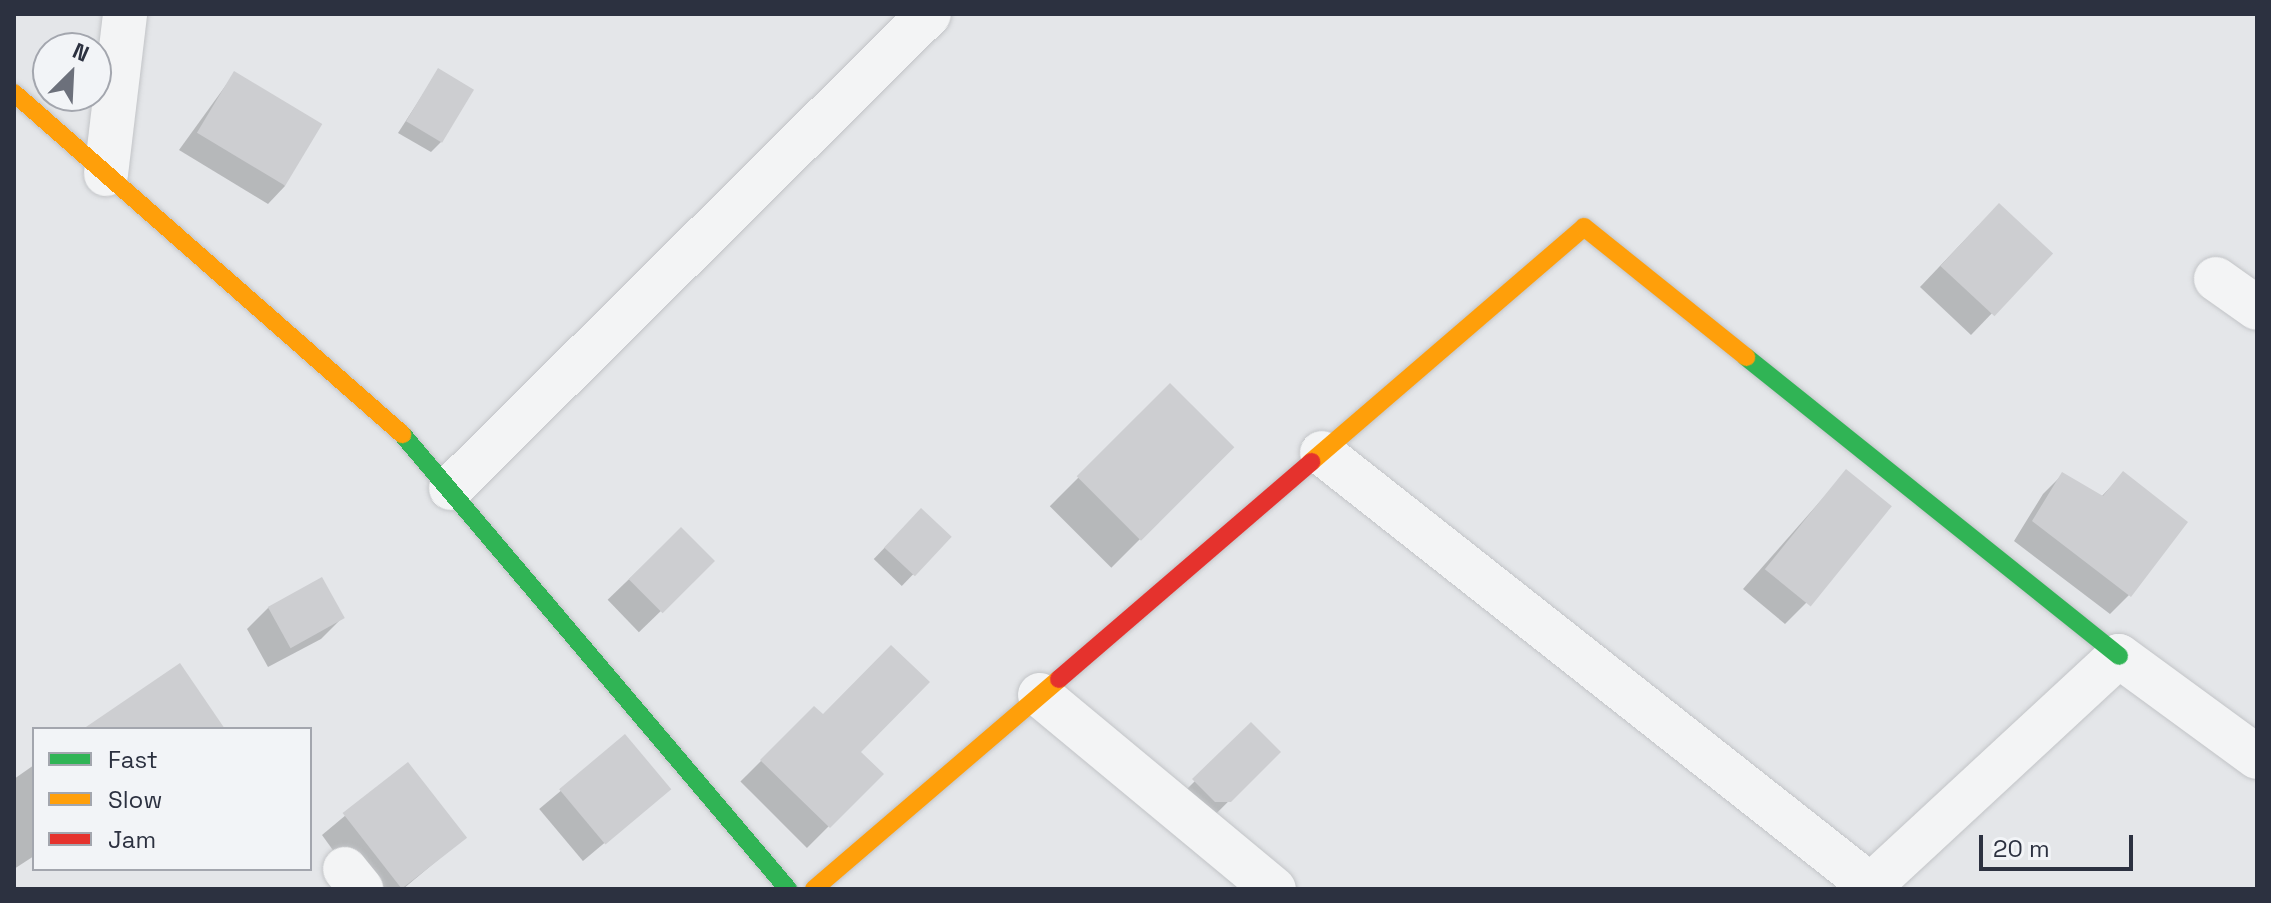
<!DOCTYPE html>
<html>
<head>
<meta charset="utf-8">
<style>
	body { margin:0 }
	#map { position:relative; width:2271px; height:903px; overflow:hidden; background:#e4e6e9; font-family:"Space Grotesk",sans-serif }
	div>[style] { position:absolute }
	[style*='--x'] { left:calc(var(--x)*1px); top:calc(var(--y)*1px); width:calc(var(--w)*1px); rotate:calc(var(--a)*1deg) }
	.shadow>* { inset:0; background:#0003; transform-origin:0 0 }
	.building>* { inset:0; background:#cdced1; transform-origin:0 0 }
	.roads { filter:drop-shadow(0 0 2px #c2c4c7) drop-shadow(0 0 2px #c2c4c7) }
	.street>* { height:44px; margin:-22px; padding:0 22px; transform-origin:22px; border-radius:22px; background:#f3f4f5 }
	.fast>* { height:18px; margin:-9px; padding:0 9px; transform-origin:9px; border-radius:9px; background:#30b455 }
	.slow>* { height:18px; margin:-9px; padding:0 9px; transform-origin:9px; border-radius:9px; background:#ff9f0a }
	.jam>* { height:18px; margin:-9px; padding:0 9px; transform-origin:9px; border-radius:9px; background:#e5322d }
	span { translate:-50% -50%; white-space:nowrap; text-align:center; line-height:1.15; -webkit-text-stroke:6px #f2f4f7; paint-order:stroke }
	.frame { position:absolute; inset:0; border:16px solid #2c3140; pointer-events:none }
	.legend { position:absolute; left:32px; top:727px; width:280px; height:144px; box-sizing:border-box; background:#f2f4f7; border:2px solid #a3a6ae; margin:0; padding:10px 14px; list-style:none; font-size:24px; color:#2c3140 }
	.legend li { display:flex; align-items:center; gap:16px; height:40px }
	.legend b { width:40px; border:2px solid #a3a6ae }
	.north { position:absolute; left:32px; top:32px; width:80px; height:80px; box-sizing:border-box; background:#f2f4f7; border:2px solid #a3a6ae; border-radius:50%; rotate:24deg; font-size:22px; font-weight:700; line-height:32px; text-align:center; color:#2c3140 }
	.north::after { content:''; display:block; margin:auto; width:28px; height:36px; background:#6c707b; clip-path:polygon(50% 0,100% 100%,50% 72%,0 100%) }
	.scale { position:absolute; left:1979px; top:835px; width:154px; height:36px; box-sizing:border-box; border:4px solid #2c3140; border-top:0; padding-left:10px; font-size:24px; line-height:28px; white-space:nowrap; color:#2c3140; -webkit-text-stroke:6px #f2f4f7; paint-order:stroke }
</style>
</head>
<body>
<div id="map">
	<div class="shadow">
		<div style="clip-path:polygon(438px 71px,442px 141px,431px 152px,398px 133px)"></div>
		<div style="clip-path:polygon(234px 74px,285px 186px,268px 204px,179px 150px)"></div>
		<div style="clip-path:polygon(1978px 226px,2050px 253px,1971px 335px,1920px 287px)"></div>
		<div style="left:1170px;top:386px;width:87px;height:170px;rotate:45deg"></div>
		<div style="clip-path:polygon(1846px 472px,1806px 603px,1785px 624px,1743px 589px)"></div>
		<div style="clip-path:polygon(2123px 474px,2129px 595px,2110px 614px,2014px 541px,2043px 494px,2062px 475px,2101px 497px)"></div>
		<div style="left:921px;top:510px;width:39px;height:68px;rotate:44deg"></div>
		<div style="left:681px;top:529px;width:45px;height:102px;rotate:46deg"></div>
		<div style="clip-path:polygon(268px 608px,342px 618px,321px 639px,268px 667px,247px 629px)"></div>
		<div style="left:814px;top:708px;width:94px;height:104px;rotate:45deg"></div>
		<div style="left:1251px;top:725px;width:38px;height:110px;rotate:45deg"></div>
		<div style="left:625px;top:737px;width:68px;height:112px;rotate:50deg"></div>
		<div style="clip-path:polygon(407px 764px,464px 838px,403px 889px,361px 889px,322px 835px)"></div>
		<div style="clip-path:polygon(34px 765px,34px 856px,14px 869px,14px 779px)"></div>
	</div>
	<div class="building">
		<div style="left:438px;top:68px;width:42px;height:62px;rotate:31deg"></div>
		<div style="left:234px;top:71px;width:103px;height:72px;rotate:31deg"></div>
		<div style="left:1999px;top:203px;width:74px;height:86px;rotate:43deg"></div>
		<div style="left:1170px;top:383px;width:91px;height:132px;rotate:45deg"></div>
		<div style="left:1846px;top:469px;width:59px;height:129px;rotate:39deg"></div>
		<div style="clip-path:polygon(2123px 471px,2188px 522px,2131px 597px,2032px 521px,2062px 472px,2103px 496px)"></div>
		<div style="left:921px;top:508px;width:42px;height:54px;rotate:43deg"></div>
		<div style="left:681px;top:527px;width:48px;height:74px;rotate:45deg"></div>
		<div style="left:322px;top:577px;width:47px;height:62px;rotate:61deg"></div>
		<div style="clip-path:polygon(891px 645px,930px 682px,861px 752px,884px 774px,830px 828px,760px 760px,814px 706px,823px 714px)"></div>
		<div style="clip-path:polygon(180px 663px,225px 729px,83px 729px)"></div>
		<div style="clip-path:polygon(1251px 722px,1281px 752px,1231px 802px,1215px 802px,1192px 779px)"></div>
		<div style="left:625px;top:734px;width:72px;height:86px;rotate:50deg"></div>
		<div style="left:408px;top:762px;width:96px;height:83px;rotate:52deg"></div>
	</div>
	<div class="roads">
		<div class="street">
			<div style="--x:106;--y:174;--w:161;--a:-83.2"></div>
			<div style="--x:2216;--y:279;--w:50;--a:35.3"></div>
			<div style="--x:1322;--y:453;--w:704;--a:38.25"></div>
			<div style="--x:451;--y:488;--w:673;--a:-44.76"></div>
			<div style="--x:1040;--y:695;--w:304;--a:39.7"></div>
			<div style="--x:345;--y:869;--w:26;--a:51"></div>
			<div style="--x:1867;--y:889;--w:343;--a:-42.8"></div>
			<div style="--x:2119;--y:656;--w:171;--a:36.2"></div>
		</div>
		<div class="fast">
			<div style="--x:1746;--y:357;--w:478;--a:38.7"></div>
			<div style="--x:402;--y:434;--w:597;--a:49.69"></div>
		</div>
		<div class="slow">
			<div style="--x:14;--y:93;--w:517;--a:41.31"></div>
			<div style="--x:1311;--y:462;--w:360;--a:-40.7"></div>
			<div style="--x:1584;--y:227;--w:208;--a:38.7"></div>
			<div style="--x:814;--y:889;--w:323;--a:-40.6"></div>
		</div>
		<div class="jam">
			<div style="--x:1059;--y:679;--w:333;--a:-40.7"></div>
		</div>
	</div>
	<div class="frame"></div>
	<ul class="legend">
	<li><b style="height:10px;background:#30b455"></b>Fast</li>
	<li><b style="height:10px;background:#ff9f0a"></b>Slow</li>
	<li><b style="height:10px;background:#e5322d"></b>Jam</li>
	</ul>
	<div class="north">N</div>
	<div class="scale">20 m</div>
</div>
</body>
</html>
